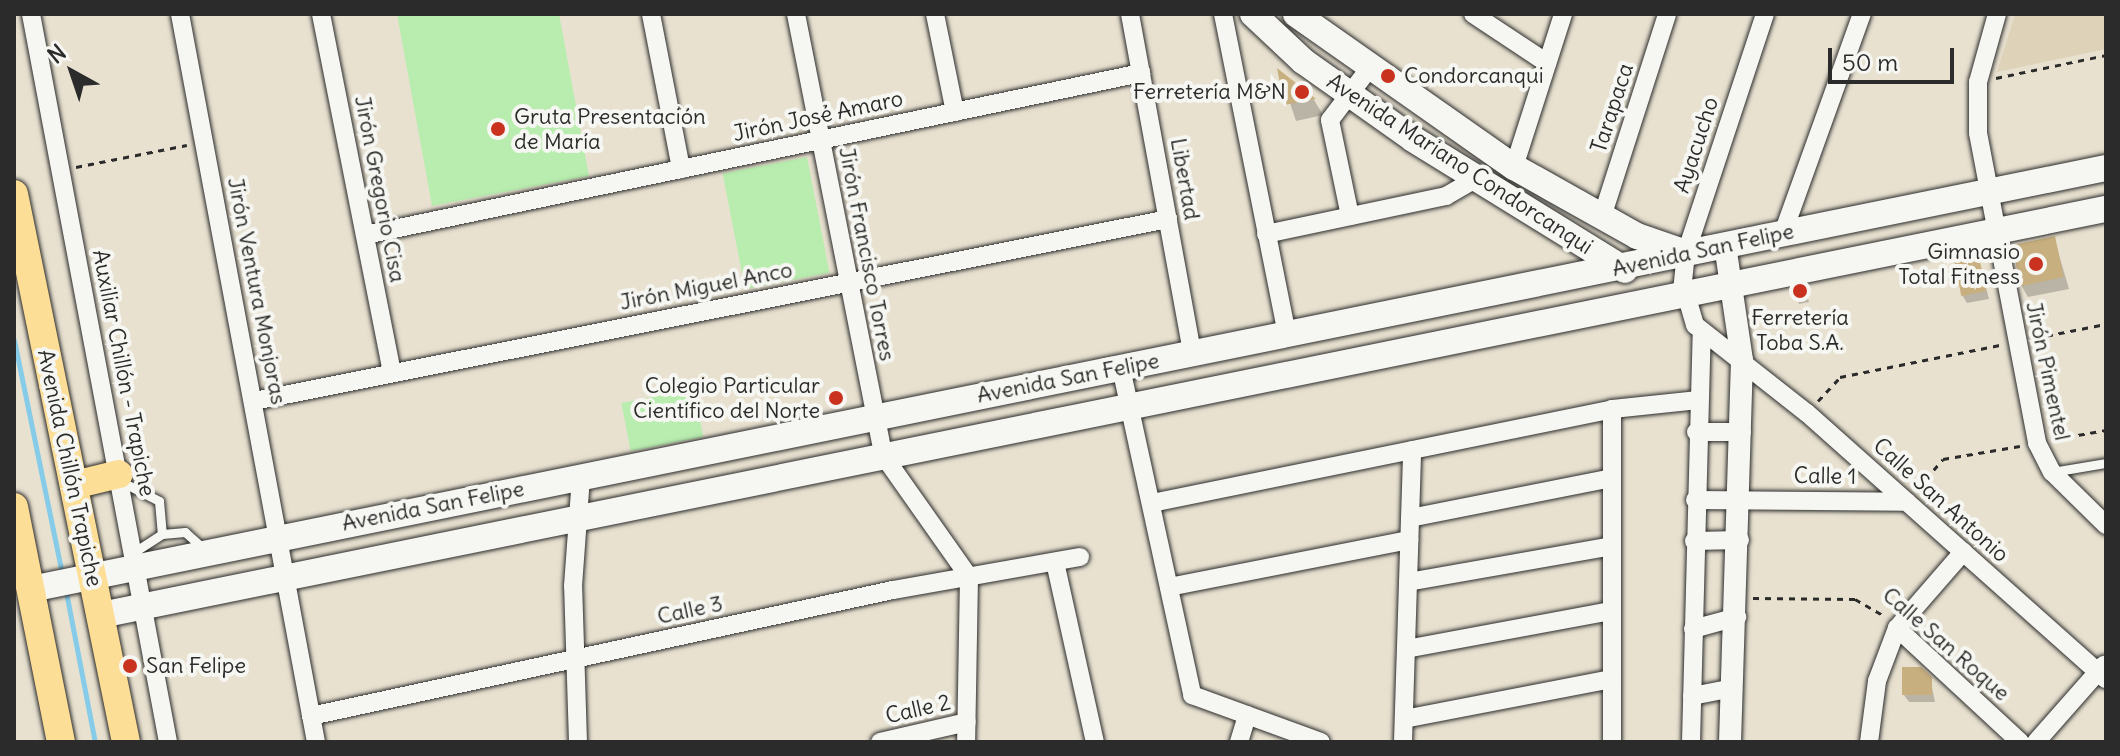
<!DOCTYPE html>
<html>
<head>
<meta charset="utf-8">
<style>
	body { margin:0 }
	#map { position:relative; width:2120px; height:756px; overflow:hidden; background:#e8e1d0; font-family:Delius,sans-serif }
	div>[style] { position:absolute }
	[style*='--x'] { left:calc(var(--x)*1px); top:calc(var(--y)*1px); width:calc(var(--w)*1px); rotate:calc(var(--a)*1deg) }
	.built>* { inset:0; background:#ded2b8 }
	.green>* { inset:0; background:#b9edaf; transform-origin:0 0 }
	.shadow>* { inset:0; background:#0003 }
	.stream>* { height:5px; margin:-2.5px; padding:0 2.5px; transform-origin:2.5px; border-radius:2.5px; background:#86cbe7 }
	.building>* { inset:0; background:#c8af7f; transform-origin:0 0 }
	.path>* { height:3px; margin-top:-1.5px; transform-origin:0; background:repeating-linear-gradient(90deg,#2b2b2b 0 6px,transparent 0 12px) }
	.roads { filter:drop-shadow(0 0 2px #2b2b2b) drop-shadow(0 0 2px #2b2b2b) }
	.service>* { height:9px; margin:-4.5px; padding:0 4.5px; transform-origin:4.5px; border-radius:4.5px; background:#f6f6f2 }
	.minor>* { height:18px; margin:-9px; padding:0 9px; transform-origin:9px; border-radius:9px; background:#f6f6f2 }
	.tertiary>* { height:22px; margin:-11px; padding:0 11px; transform-origin:11px; border-radius:11px; background:#f6f6f2 }
	.secondary>* { height:26px; margin:-13px; padding:0 13px; transform-origin:13px; border-radius:13px; background:#f6f6f2 }
	.primary>* { height:28px; margin:-14px; padding:0 14px; transform-origin:14px; border-radius:14px; background:#fdde96 }
	.dots>* { width:22px; height:22px; translate:-50% -50%; box-sizing:border-box; border:4px solid #f6f6f2; border-radius:50% }
	span { translate:-50% -50%; white-space:nowrap; text-align:center; line-height:1.15; -webkit-text-stroke:8px #f6f6f2; paint-order:stroke }
	.poi-label { font-size:22px; color:#2b2b2b }
	.left { translate:0 -50%; text-align:left }
	.right { translate:-100% -50%; text-align:right }
	.street-label { font-size:22px; color:#2b2b2b }
	.frame { position:absolute; inset:0; border:16px solid #2b2b2b; pointer-events:none }
	.north { position:absolute; left:32px; top:32px; width:80px; height:80px; -webkit-text-stroke:6px #f6f6f2; paint-order:stroke; rotate:320deg; font-size:22px; font-weight:700; line-height:32px; text-align:center; color:#2b2b2b }
	.north::after { content:''; display:block; margin:auto; width:28px; height:36px; background:#2b2b2b; clip-path:polygon(50% 0,100% 100%,50% 72%,0 100%) }
	.scale { position:absolute; left:1828px; top:48px; width:126px; height:36px; box-sizing:border-box; border:4px solid #2b2b2b; border-top:0; padding-left:10px; font-size:24px; line-height:28px; white-space:nowrap; color:#2b2b2b; -webkit-text-stroke:6px #f6f6f2; paint-order:stroke }
</style>
</head>
<body>
<div id="map">
	<div class="built">
		<div style="clip-path:polygon(2015px 14px,2106px 14px,2106px 49px,1997px 72px)"></div>
	</div>
	<div class="green">
		<div style="clip-path:polygon(397px 14px,559px 14px,589px 176px,432px 206px)"></div>
		<div style="left:807px;top:157px;width:118px;height:86px;rotate:79deg"></div>
		<div style="left:694px;top:389px;width:49px;height:74px;rotate:79deg"></div>
	</div>
	<div class="shadow">
		<div style="clip-path:polygon(1280px 73px,1314px 100px,1323px 115px,1296px 121px)"></div>
		<div style="clip-path:polygon(2054px 238px,2069px 289px,2028px 297px,2021px 285px)"></div>
		<div style="clip-path:polygon(1977px 253px,1989px 299px,1967px 303px,1962px 295px)"></div>
		<div style="clip-path:polygon(1805px 288px,1809px 302px,1799px 304px,1798px 300px)"></div>
		<div style="clip-path:polygon(1930px 678px,1935px 702px,1909px 702px,1904px 695px)"></div>
	</div>
	<div class="stream">
		<div style="--x:14;--y:340;--w:239;--a:78.4"></div>
		<div style="--x:66;--y:592;--w:153;--a:79.1"></div>
	</div>
	<div class="building">
		<div style="clip-path:polygon(1277px 68px,1316px 99px,1284px 105px)"></div>
		<div style="left:2055px;top:236px;width:42px;height:44px;rotate:78deg"></div>
		<div style="left:1978px;top:251px;width:41px;height:25px;rotate:79deg"></div>
		<div style="clip-path:polygon(1806px 286px,1808px 299px,1796px 301px,1793px 289px)"></div>
		<div style="clip-path:polygon(1902px 667px,1921px 667px,1932px 677px,1932px 695px,1902px 695px)"></div>
	</div>
	<div class="path">
		<div style="--x:1996;--y:78;--w:112;--a:-11.8"></div>
		<div style="--x:76;--y:167;--w:113;--a:-11.2"></div>
		<div style="--x:2035;--y:338;--w:72;--a:-11.2"></div>
		<div style="--x:1818;--y:401;--w:33;--a:-47"></div>
		<div style="--x:1840;--y:377;--w:163;--a:-11.3"></div>
		<div style="--x:2055;--y:439;--w:52;--a:-10"></div>
		<div style="--x:1918;--y:488;--w:38;--a:-49"></div>
		<div style="--x:1943;--y:459;--w:78;--a:-9.6"></div>
		<div style="--x:1753;--y:598;--w:102;--a:0.6"></div>
		<div style="--x:1855;--y:599;--w:34;--a:30"></div>
	</div>
	<div class="roads">
		<div class="service">
			<div style="--x:2052;--y:472;--w:55;--a:-9.5"></div>
			<div style="--x:120;--y:481;--w:44;--a:27.1"></div>
			<div style="--x:159;--y:501;--w:33;--a:85"></div>
			<div style="--x:162;--y:534;--w:35;--a:147"></div>
			<div style="--x:162;--y:534;--w:23;--a:-5"></div>
			<div style="--x:185;--y:532;--w:25;--a:42"></div>
		</div>
		<div class="minor">
			<div style="--x:31;--y:14;--w:741;--a:79.34"></div>
			<div style="--x:180;--y:14;--w:741;--a:79.42"></div>
			<div style="--x:321;--y:14;--w:366;--a:78.8"></div>
			<div style="--x:651;--y:14;--w:158;--a:79"></div>
			<div style="--x:796;--y:14;--w:449;--a:78.8"></div>
			<div style="--x:883;--y:455;--w:149;--a:54.8"></div>
			<div style="--x:969;--y:577;--w:165;--a:91"></div>
			<div style="--x:935;--y:14;--w:100;--a:78.5"></div>
			<div style="--x:1130;--y:14;--w:345;--a:79.6"></div>
			<div style="--x:1223;--y:14;--w:326;--a:78.7"></div>
			<div style="--x:1473;--y:14;--w:89;--a:33.5"></div>
			<div style="--x:1765;--y:14;--w:252;--a:108.3"></div>
			<div style="--x:1686;--y:253;--w:31;--a:96"></div>
			<div style="--x:1683;--y:284;--w:43;--a:73.7"></div>
			<div style="--x:1695;--y:325;--w:142;--a:38.2"></div>
			<div style="--x:1807;--y:413;--w:400;--a:41.7"></div>
			<div style="--x:1997;--y:14;--w:71;--a:105.6"></div>
			<div style="--x:1978;--y:82;--w:51;--a:90"></div>
			<div style="--x:1978;--y:133;--w:316;--a:79.2"></div>
			<div style="--x:2037;--y:443;--w:33;--a:63"></div>
			<div style="--x:2052;--y:472;--w:76;--a:44.5"></div>
			<div style="--x:1514;--y:167;--w:161;--a:-72.2"></div>
			<div style="--x:1350;--y:216;--w:98;--a:-101.8"></div>
			<div style="--x:1330;--y:120;--w:63;--a:-52.8"></div>
			<div style="--x:1602;--y:217;--w:213;--a:-72.2"></div>
			<div style="--x:1783;--y:233;--w:233;--a:-70.2"></div>
			<div style="--x:1266;--y:234;--w:184;--a:-11.9"></div>
			<div style="--x:1446;--y:196;--w:34;--a:-30"></div>
			<div style="--x:365;--y:235;--w:793;--a:-11.79"></div>
			<div style="--x:1121;--y:368;--w:335;--a:77.7"></div>
			<div style="--x:1192;--y:695;--w:137;--a:20"></div>
			<div style="--x:254;--y:401;--w:932;--a:-11.26"></div>
			<div style="--x:1696;--y:432;--w:46;--a:0"></div>
			<div style="--x:1695;--y:500;--w:212;--a:0.5"></div>
			<div style="--x:1152;--y:503;--w:470;--a:-11.5"></div>
			<div style="--x:1612;--y:409;--w:85;--a:-6"></div>
			<div style="--x:1410;--y:518;--w:206;--a:-11.2"></div>
			<div style="--x:1694;--y:541;--w:46;--a:-1.2"></div>
			<div style="--x:1055;--y:562;--w:184;--a:77.5"></div>
			<div style="--x:1408;--y:582;--w:207;--a:-10"></div>
			<div style="--x:1169;--y:587;--w:245;--a:-11.1"></div>
			<div style="--x:1897;--y:628;--w:168;--a:42.8"></div>
			<div style="--x:1693;--y:629;--w:46;--a:-15.3"></div>
			<div style="--x:1406;--y:649;--w:209;--a:-10.5"></div>
			<div style="--x:1692;--y:696;--w:42;--a:-11"></div>
			<div style="--x:311;--y:716;--w:595;--a:-12.22"></div>
			<div style="--x:893;--y:590;--w:190;--a:-10"></div>
			<div style="--x:1404;--y:719;--w:212;--a:-10.9"></div>
			<div style="--x:578;--y:742;--w:156;--a:-91.8"></div>
			<div style="--x:573;--y:586;--w:110;--a:-85.8"></div>
			<div style="--x:880;--y:742;--w:89;--a:-12.9"></div>
			<div style="--x:1239;--y:742;--w:28;--a:-73"></div>
			<div style="--x:1403;--y:742;--w:292;--a:-88.2"></div>
			<div style="--x:1612;--y:742;--w:333;--a:-90"></div>
			<div style="--x:1691;--y:742;--w:408;--a:-88.5"></div>
			<div style="--x:1869;--y:742;--w:62;--a:-82.5"></div>
			<div style="--x:1877;--y:681;--w:57;--a:-69.3"></div>
			<div style="--x:1897;--y:628;--w:101;--a:-49"></div>
			<div style="--x:2036;--y:742;--w:103;--a:-48.6"></div>
		</div>
		<div class="tertiary">
			<div style="--x:1725;--y:245;--w:116;--a:81.6"></div>
			<div style="--x:1742;--y:360;--w:382;--a:91.8"></div>
		</div>
		<div class="secondary">
			<div style="--x:1253;--y:14;--w:69;--a:43.2"></div>
			<div style="--x:1303;--y:61;--w:135;--a:35.3"></div>
			<div style="--x:1413;--y:139;--w:249;--a:31.7"></div>
			<div style="--x:1296;--y:14;--w:266;--a:35.1"></div>
			<div style="--x:1514;--y:167;--w:141;--a:29.3"></div>
			<div style="--x:1637;--y:236;--w:49;--a:19.2"></div>
			<div style="--x:31;--y:589;--w:2117;--a:-11.47"></div>
			<div style="--x:101;--y:615;--w:2046;--a:-11.45"></div>
		</div>
		<div class="primary">
			<div style="--x:14;--y:194;--w:559;--a:78.45"></div>
			<div style="--x:74;--y:485;--w:46;--a:-13.7"></div>
			<div style="--x:14;--y:507;--w:240;--a:78.7"></div>
		</div>
	</div>
	<div class="dots">
		<div style="left:1388px;top:76px;background:#c8321e"></div>
		<div style="left:1302px;top:92px;background:#c8321e"></div>
		<div style="left:498px;top:129px;background:#c8321e"></div>
		<div style="left:2036px;top:264px;background:#c8321e"></div>
		<div style="left:1800px;top:291px;background:#c8321e"></div>
		<div style="left:836px;top:398px;background:#c8321e"></div>
		<div style="left:130px;top:666px;background:#c8321e"></div>
	</div>
	<div class="poi-label">
		<span class="left" style="left:1404px;top:76px">Condorcanqui</span>
		<span class="right" style="left:1286px;top:92px">Ferretería M&amp;N</span>
		<span class="left" style="left:514px;top:129px">Gruta Presentación<br>de María</span>
		<span class="right" style="left:2020px;top:264px">Gimnasio<br>Total Fitness</span>
		<span style="left:1800px;top:330px">Ferretería<br>Toba S.A.</span>
		<span class="right" style="left:820px;top:398px">Colegio Particular<br>Científico del Norte</span>
		<span class="left" style="left:146px;top:666px">San Felipe</span>
	</div>
	<div class="street-label">
		<span style="left:1612px;top:108px;rotate:-72deg">Tarapaca</span>
		<span style="left:818px;top:116px;rotate:-12deg">Jirón José Amaro</span>
		<span style="left:1696px;top:145px;rotate:-72deg">Ayacucho</span>
		<span style="left:1460px;top:164px;rotate:33deg">Avenida Mariano Condorcanqui</span>
		<span style="left:1185px;top:179px;rotate:80deg">Libertad</span>
		<span style="left:380px;top:189px;rotate:79deg">Jirón Gregorio Cisa</span>
		<span style="left:1703px;top:250px;rotate:-12deg">Avenida San Felipe</span>
		<span style="left:867px;top:254px;rotate:79deg">Jirón Francisco Torres</span>
		<span style="left:706px;top:286px;rotate:-11deg">Jirón Miguel Anco</span>
		<span style="left:257px;top:291px;rotate:79deg">Jirón Ventura Monjoras</span>
		<span style="left:2048px;top:371px;rotate:78deg">Jirón Pimentel</span>
		<span style="left:124px;top:373px;rotate:79deg">Auxiliar Chillón - Trapiche</span>
		<span style="left:1068px;top:378px;rotate:-11deg">Avenida San Felipe</span>
		<span style="left:70px;top:468px;rotate:78deg">Avenida Chillón Trapiche</span>
		<span style="left:1825px;top:476px;rotate:1deg">Calle 1</span>
		<span style="left:1941px;top:500px;rotate:42deg">Calle San Antonio</span>
		<span style="left:433px;top:506px;rotate:-11deg">Avenida San Felipe</span>
		<span style="left:690px;top:610px;rotate:-12deg">Calle 3</span>
		<span style="left:1946px;top:644px;rotate:41deg">Calle San Roque</span>
		<span style="left:918px;top:709px;rotate:-13deg">Calle 2</span>
	</div>
	<div class="frame"></div>
	<div class="north">N</div>
	<div class="scale">50 m</div>
</div>
</body>
</html>
